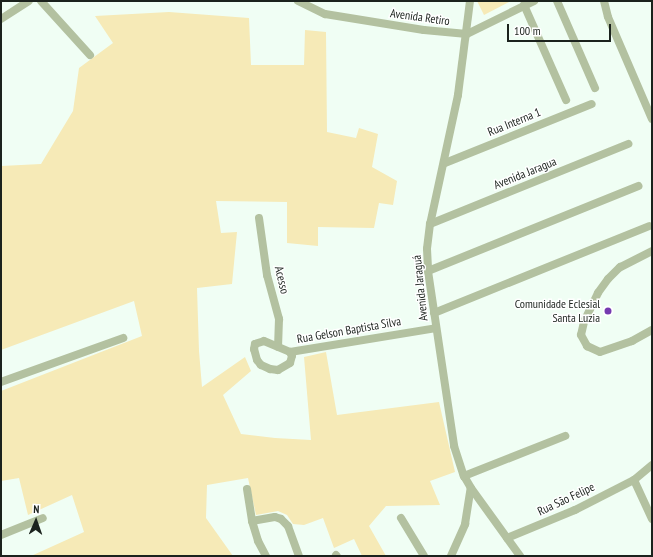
<!DOCTYPE html>
<html>
<head>
<meta charset="utf-8">
<style>
	body { margin:0 }
	#map { position:relative; width:653px; height:557px; overflow:hidden; background:#f0fef4; font-family:"PT Sans Narrow",sans-serif }
	div>[style] { position:absolute }
	[style*='--x'] { left:calc(var(--x)*1px); top:calc(var(--y)*1px); width:calc(var(--w)*1px); rotate:calc(var(--a)*1deg) }
	.green>* { inset:0; background:#f6eab7 }
	.minor>* { height:8px; margin:-4px; padding:0 4px; transform-origin:4px; border-radius:4px; background:#b3c1a0 }
	.dots>* { width:11px; height:11px; translate:-50% -50%; box-sizing:border-box; border:2px solid #fff; border-radius:50% }
	span { translate:-50% -50%; white-space:nowrap; text-align:center; line-height:1.15; -webkit-text-stroke:3px #fff; paint-order:stroke }
	.street-label { font-size:12px; color:#1b221d }
	.poi-label { font-size:12px; color:#1b221d }
	.right { translate:-100% -50%; text-align:right }
	.frame { position:absolute; inset:0; border:2px solid #1b221d; pointer-events:none }
	.north { position:absolute; left:16px; top:501px; width:40px; height:40px; -webkit-text-stroke:3px #fff; paint-order:stroke; rotate:2deg; font-size:11px; font-weight:700; line-height:16px; text-align:center; color:#1b221d }
	.north::after { content:''; display:block; margin:auto; width:14px; height:18px; background:#1b221d; clip-path:polygon(50% 0,100% 100%,50% 72%,0 100%) }
	.scale { position:absolute; left:507px; top:24px; width:104px; height:18px; box-sizing:border-box; border:2px solid #1b221d; border-top:0; padding-left:5px; font-size:12px; line-height:14px; white-space:nowrap; color:#1b221d; -webkit-text-stroke:3px #fff; paint-order:stroke }
</style>
</head>
<body>
<div id="map">
	<div class="green">
		<div style="clip-path:polygon(477px 1px,511px 1px,484px 15px)"></div>
		<div style="clip-path:polygon(169px 12px,249px 18px,251px 65px,304px 65px,305px 30px,326px 32px,327px 132px,356px 138px,359px 128px,378px 134px,372px 167px,397px 181px,393px 205px,379px 203px,374px 228px,318px 227px,318px 246px,287px 243px,287px 202px,216px 201px,221px 233px,237px 232px,232px 284px,197px 288px,199px 351px,202px 387px,245px 357px,251px 371px,223px 395px,241px 434px,275px 438px,311px 440px,304px 357px,326px 352px,337px 415px,439px 402px,455px 472px,430px 481px,440px 505px,386px 506px,369px 526px,386px 556px,362px 556px,354px 539px,334px 548px,323px 518px,304px 525px,293px 524px,287px 515px,278px 511px,256px 515px,248px 478px,207px 485px,206px 518px,233px 556px,31px 556px,84px 532px,72px 495px,28px 515px,19px 478px,1px 481px,1px 391px,142px 336px,134px 301px,1px 350px,1px 166px,41px 164px,73px 111px,79px 68px,113px 43px,95px 16px)"></div>
	</div>
	<div class="minor">
		<div style="--x:41;--y:1;--w:73;--a:47.8"></div>
		<div style="--x:298;--y:1;--w:30;--a:26"></div>
		<div style="--x:325;--y:14;--w:100;--a:9.2"></div>
		<div style="--x:424;--y:30;--w:43;--a:5.3"></div>
		<div style="--x:467;--y:34;--w:75;--a:-26.2"></div>
		<div style="--x:470;--y:1;--w:95;--a:97.3"></div>
		<div style="--x:458;--y:95;--w:132;--a:102.2"></div>
		<div style="--x:430;--y:224;--w:25;--a:97"></div>
		<div style="--x:427;--y:249;--w:22;--a:87"></div>
		<div style="--x:428;--y:271;--w:177;--a:81.5"></div>
		<div style="--x:454;--y:446;--w:32;--a:72"></div>
		<div style="--x:464;--y:476;--w:14;--a:60"></div>
		<div style="--x:471;--y:488;--w:84;--a:54.2"></div>
		<div style="--x:557;--y:1;--w:95;--a:66.4"></div>
		<div style="--x:604;--y:1;--w:16;--a:76"></div>
		<div style="--x:608;--y:17;--w:111;--a:66.7"></div>
		<div style="--x:524;--y:5;--w:104;--a:66.1"></div>
		<div style="--x:1;--y:19;--w:33;--a:-33"></div>
		<div style="--x:445;--y:163;--w:158;--a:-21.9"></div>
		<div style="--x:259;--y:218;--w:58;--a:82"></div>
		<div style="--x:267;--y:275;--w:46;--a:74.7"></div>
		<div style="--x:279;--y:319;--w:28;--a:92"></div>
		<div style="--x:430;--y:224;--w:214;--a:-22"></div>
		<div style="--x:652;--y:251;--w:36;--a:153"></div>
		<div style="--x:620;--y:267;--w:17;--a:135"></div>
		<div style="--x:608;--y:279;--w:17;--a:126"></div>
		<div style="--x:598;--y:293;--w:32;--a:116"></div>
		<div style="--x:584;--y:322;--w:13;--a:103"></div>
		<div style="--x:581;--y:335;--w:13;--a:61"></div>
		<div style="--x:587;--y:346;--w:14;--a:25"></div>
		<div style="--x:600;--y:352;--w:34;--a:-19"></div>
		<div style="--x:632;--y:341;--w:23;--a:-29"></div>
		<div style="--x:428;--y:271;--w:227;--a:-22"></div>
		<div style="--x:434;--y:313;--w:232;--a:-22"></div>
		<div style="--x:264;--y:341;--w:28;--a:23"></div>
		<div style="--x:290;--y:352;--w:4;--a:63"></div>
		<div style="--x:292;--y:356;--w:7;--a:106"></div>
		<div style="--x:290;--y:363;--w:14;--a:150"></div>
		<div style="--x:278;--y:370;--w:8;--a:-173"></div>
		<div style="--x:270;--y:369;--w:10;--a:-156"></div>
		<div style="--x:261;--y:365;--w:6;--a:-129"></div>
		<div style="--x:257;--y:360;--w:11;--a:-105"></div>
		<div style="--x:254;--y:349;--w:5;--a:-79"></div>
		<div style="--x:255;--y:344;--w:9;--a:-18"></div>
		<div style="--x:290;--y:352;--w:148;--a:-9.3"></div>
		<div style="--x:1;--y:382;--w:130;--a:-19.8"></div>
		<div style="--x:464;--y:476;--w:109;--a:-21.6"></div>
		<div style="--x:634;--y:480;--w:43;--a:65.2"></div>
		<div style="--x:247;--y:489;--w:32;--a:81"></div>
		<div style="--x:252;--y:521;--w:21;--a:73"></div>
		<div style="--x:258;--y:541;--w:17;--a:62"></div>
		<div style="--x:401;--y:518;--w:44;--a:58.8"></div>
		<div style="--x:252;--y:521;--w:23;--a:-10"></div>
		<div style="--x:275;--y:517;--w:6;--a:18"></div>
		<div style="--x:281;--y:519;--w:10;--a:45"></div>
		<div style="--x:288;--y:526;--w:32;--a:70"></div>
		<div style="--x:1;--y:535;--w:45;--a:-22"></div>
		<div style="--x:507;--y:538;--w:74;--a:-22.4"></div>
		<div style="--x:575;--y:510;--w:66;--a:-27"></div>
		<div style="--x:634;--y:480;--w:23;--a:-40"></div>
		<div style="--x:336;--y:555;--w:1;--a:45"></div>
		<div style="--x:451;--y:556;--w:35;--a:-66"></div>
		<div style="--x:465;--y:524;--w:36;--a:-81"></div>
	</div>
	<div class="dots">
		<div style="left:608px;top:311px;background:#753ab0"></div>
	</div>
	<div class="street-label">
		<span style="left:420px;top:17px;rotate:8deg">Avenida Retiro</span>
		<span style="left:514px;top:122px;rotate:-22deg">Rua Interna 1</span>
		<span style="left:525px;top:173px;rotate:-22deg">Avenida Jaragua</span>
		<span style="left:282px;top:280px;rotate:77deg">Acesso</span>
		<span style="left:420px;top:288px;rotate:-96deg">Avenida Jaraguá</span>
		<span style="left:349px;top:330px;rotate:-10deg">Rua Gelson Baptista Silva</span>
		<span style="left:566px;top:499px;rotate:-25deg">Rua São Felipe</span>
	</div>
	<div class="poi-label">
		<span class="right" style="left:600px;top:311px">Comunidade Eclesial<br>Santa Luzia</span>
	</div>
	<div class="frame"></div>
	<div class="north">N</div>
	<div class="scale">100 m</div>
</div>
</body>
</html>
